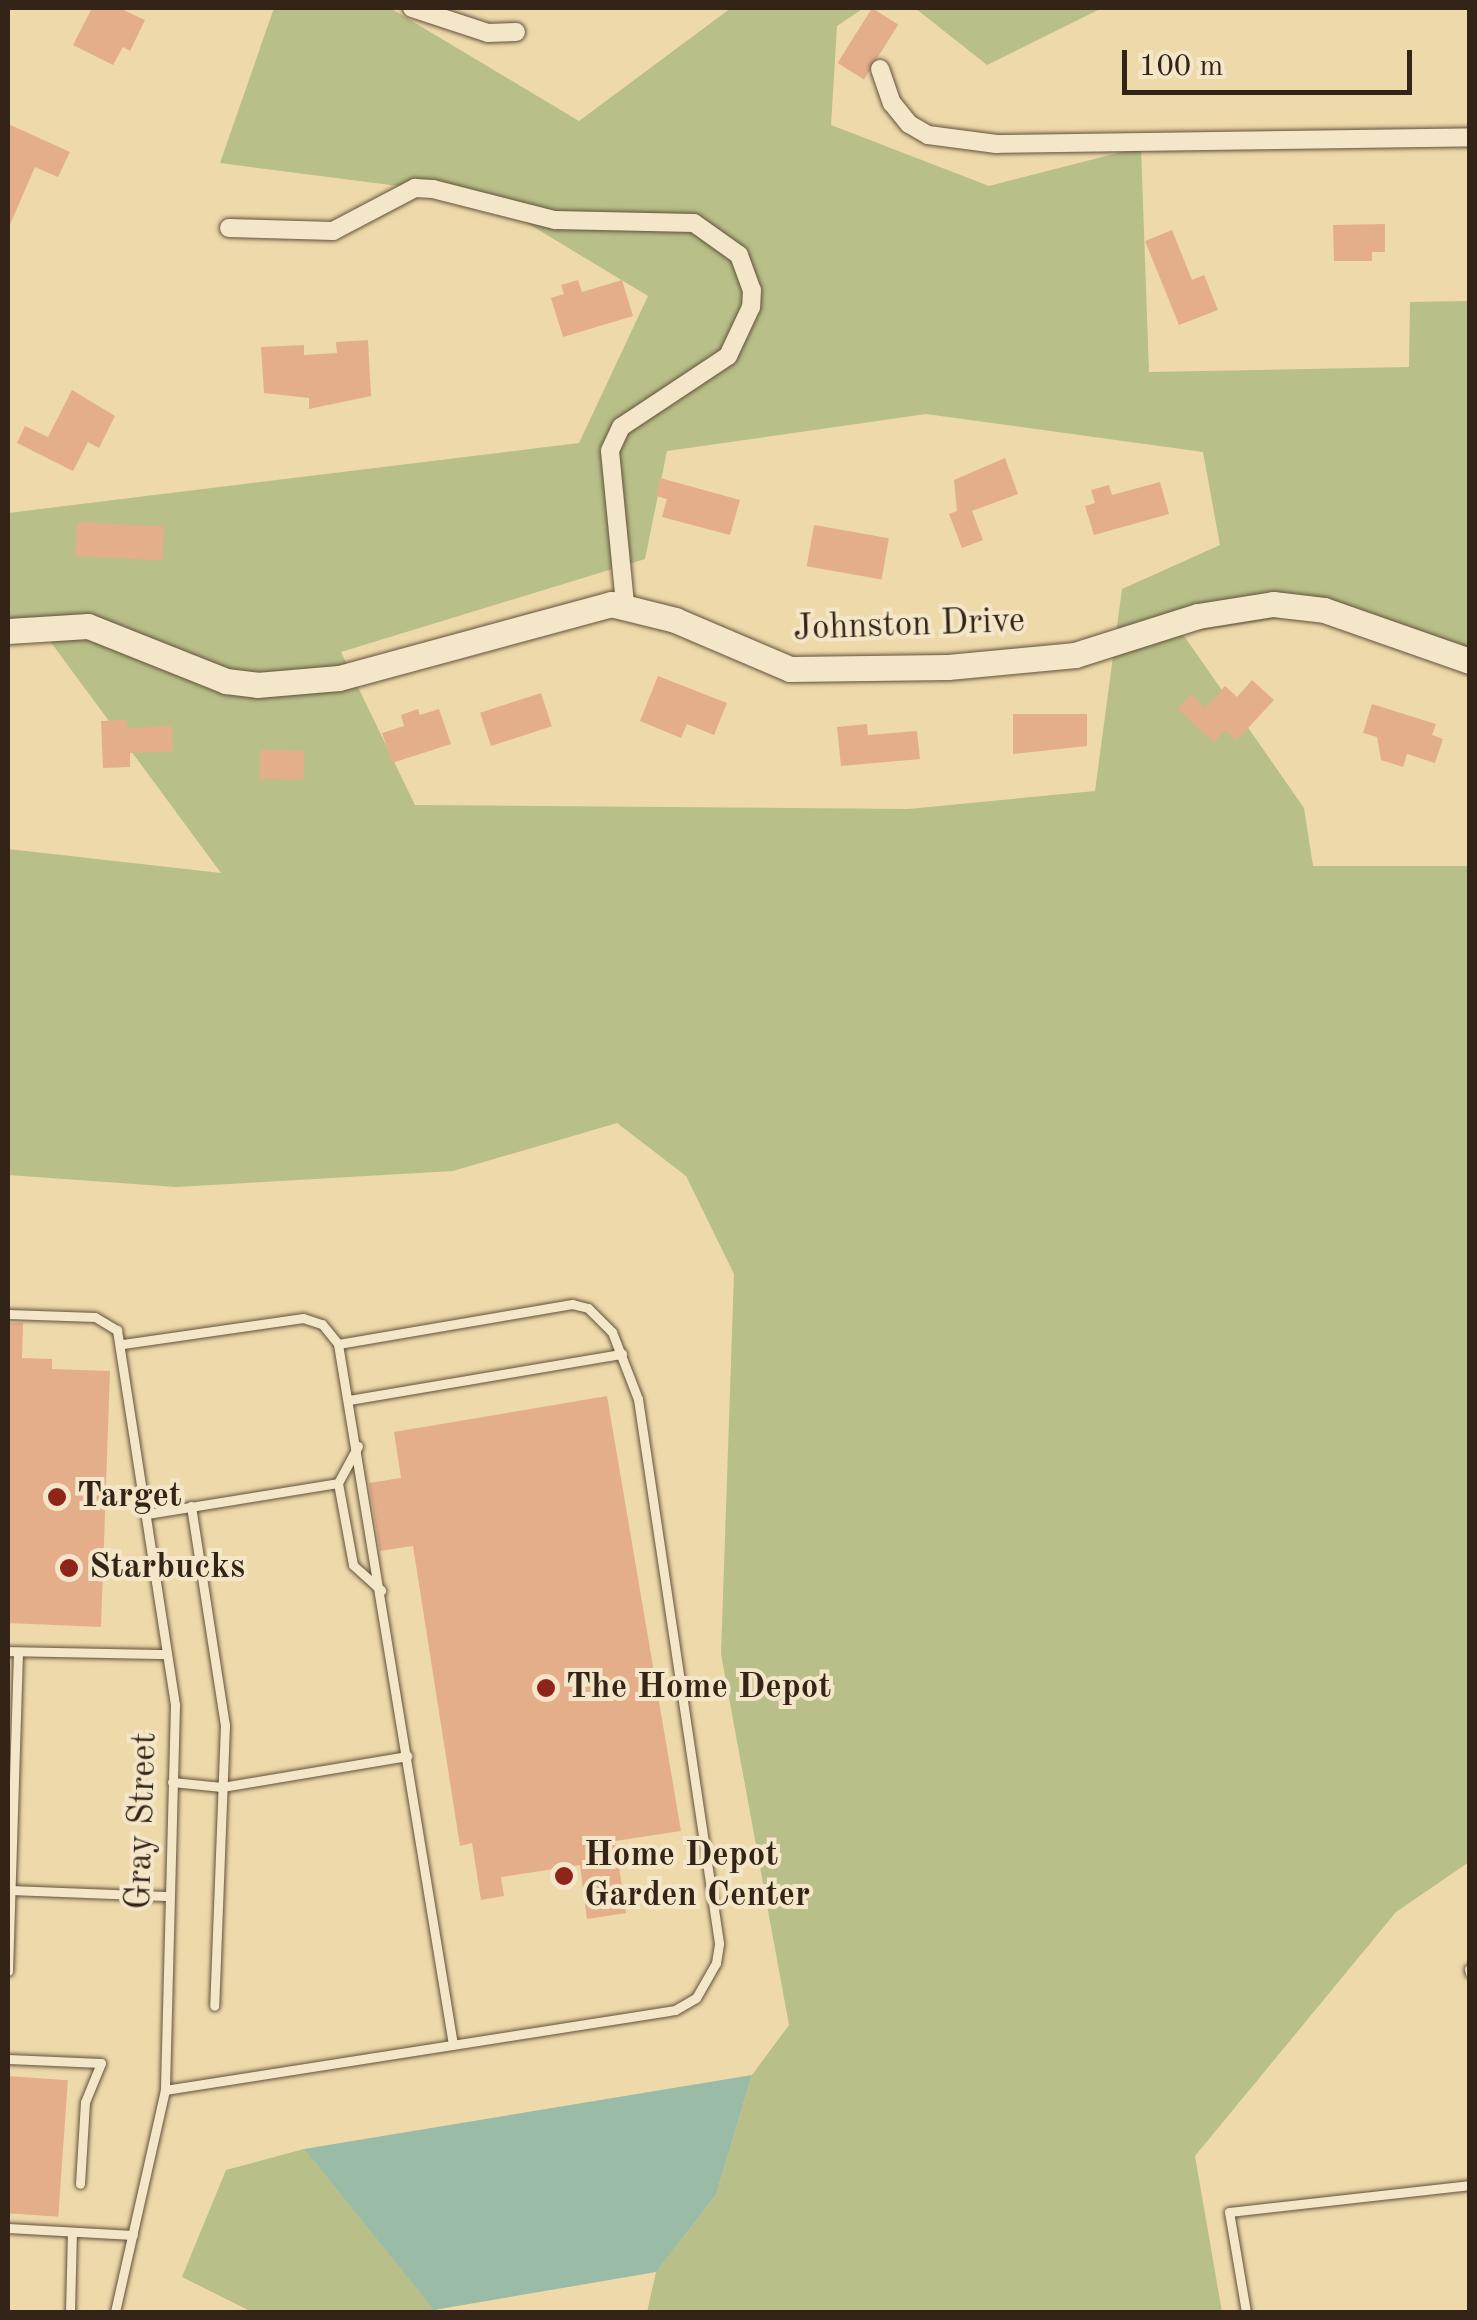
<!DOCTYPE html>
<html>
<head>
<meta charset="utf-8">
<style>
	body { margin:0 }
	#map { position:relative; width:1477px; height:2320px; overflow:hidden; background:#eed9aa; font-family:"Old Standard TT",serif }
	div>[style] { position:absolute }
	[style*='--x'] { left:calc(var(--x)*1px); top:calc(var(--y)*1px); width:calc(var(--w)*1px); rotate:calc(var(--a)*1deg) }
	.green>* { inset:0; background:#b8bf88 }
	.water>* { inset:0; background:#9abba5 }
	.building>* { inset:0; background:#e4ae8b; transform-origin:0 0 }
	.roads { filter:drop-shadow(0 0 2px #62513c) drop-shadow(0 0 2px #62513c) }
	.lane>* { height:9px; margin:-4.5px; padding:0 4.5px; transform-origin:4.5px; border-radius:4.5px; background:#f4e6c8 }
	.street>* { height:18px; margin:-9px; padding:0 9px; transform-origin:9px; border-radius:9px; background:#f4e6c8 }
	.secondary>* { height:25px; margin:-12.5px; padding:0 12.5px; transform-origin:12.5px; border-radius:12.5px; background:#f4e6c8 }
	.dots>* { width:28px; height:28px; translate:-50% -50%; box-sizing:border-box; border:5px solid #f4e6c8; border-radius:50% }
	span { translate:-50% -50%; white-space:nowrap; text-align:center; line-height:1.15; -webkit-text-stroke:8px #f4e6c8; paint-order:stroke }
	.street-label { font-size:35px; color:#332417 }
	.poi-label { font-size:35px; color:#332417; font-weight:700 }
	.left { translate:0 -50%; text-align:left }
	.frame { position:absolute; inset:0; border:10px solid #332417; pointer-events:none }
	.scale { position:absolute; left:1122px; top:50px; width:290px; height:45px; box-sizing:border-box; border:5px solid #332417; border-top:0; padding-left:12px; font-size:30px; line-height:35px; white-space:nowrap; color:#332417; -webkit-text-stroke:8px #f4e6c8; paint-order:stroke }
</style>
</head>
<body>
<div id="map">
	<div class="green">
		<div style="clip-path:polygon(evenodd,274px 8px,390px 8px,579px 121px,731px 8px,864px 8px,837px 26px,831px 125px,989px 186px,1141px 147px,1149px 372px,1409px 367px,1410px 302px,1469px 301px,1470px 638px,1463px 665px,1304px 615px,1182px 633px,1304px 808px,1313px 866px,1470px 866px,1469px 1862px,1396px 1912px,1195px 2156px,1222px 2312px,647px 2312px,656px 2272px,716px 2195px,752px 2075px,789px 2025px,721px 1654px,734px 1274px,686px 1176px,617px 1123px,453px 1171px,176px 1187px,8px 1175px,8px 849px,221px 873px,47px 637px,8px 644px,8px 513px,579px 443px,648px 296px,484px 197px,220px 163px,274px 8px,926px 414px,1203px 452px,1220px 545px,1122px 589px,1095px 791px,908px 809px,415px 805px,341px 652px,645px 559px,667px 451px,926px 414px)"></div>
		<div style="clip-path:polygon(915px 8px,1102px 8px,987px 65px)"></div>
		<div style="clip-path:polygon(304px 2149px,436px 2312px,252px 2312px,182px 2277px,226px 2170px)"></div>
	</div>
	<div class="water">
		<div style="clip-path:polygon(752px 2075px,716px 2195px,656px 2272px,434px 2310px,304px 2149px)"></div>
	</div>
	<div class="building">
		<div style="clip-path:polygon(92px 8px,119px 8px,145px 20px,130px 51px,123px 47px,113px 65px,73px 45px)"></div>
		<div style="left:872px;top:8px;width:31px;height:65px;rotate:32deg"></div>
		<div style="clip-path:polygon(8px 124px,70px 152px,58px 177px,35px 167px,8px 229px)"></div>
		<div style="clip-path:polygon(1385px 224px,1385px 252px,1372px 252px,1372px 261px,1334px 261px,1333px 225px)"></div>
		<div style="clip-path:polygon(1172px 230px,1192px 280px,1204px 275px,1218px 310px,1179px 325px,1145px 241px)"></div>
		<div style="clip-path:polygon(578px 280px,582px 292px,622px 280px,633px 316px,563px 337px,551px 298px,564px 294px,561px 285px)"></div>
		<div style="clip-path:polygon(368px 340px,371px 396px,309px 409px,309px 398px,264px 393px,261px 347px,304px 345px,304px 355px,337px 353px,336px 342px)"></div>
		<div style="clip-path:polygon(72px 390px,115px 416px,99px 448px,88px 442px,73px 471px,17px 443px,25px 426px,48px 437px)"></div>
		<div style="clip-path:polygon(1005px 458px,1018px 494px,972px 511px,983px 540px,962px 548px,949px 514px,957px 511px,954px 480px)"></div>
		<div style="clip-path:polygon(660px 478px,740px 500px,730px 535px,662px 517px,667px 499px,656px 496px)"></div>
		<div style="clip-path:polygon(1160px 482px,1169px 514px,1094px 535px,1085px 506px,1095px 503px,1091px 490px,1109px 485px,1112px 495px)"></div>
		<div style="left:77px;top:522px;width:87px;height:34px;rotate:3deg"></div>
		<div style="left:814px;top:525px;width:76px;height:42px;rotate:10deg"></div>
		<div style="clip-path:polygon(658px 676px,727px 703px,714px 735px,687px 724px,681px 738px,640px 721px)"></div>
		<div style="clip-path:polygon(1252px 680px,1274px 700px,1237px 740px,1225px 730px,1214px 742px,1178px 709px,1191px 694px,1205px 708px,1225px 686px,1237px 697px)"></div>
		<div style="left:541px;top:693px;width:35px;height:64px;rotate:72deg"></div>
		<div style="clip-path:polygon(1372px 704px,1436px 724px,1432px 735px,1443px 739px,1435px 763px,1407px 754px,1403px 767px,1381px 760px,1377px 737px,1363px 733px)"></div>
		<div style="clip-path:polygon(418px 709px,420px 715px,439px 709px,451px 744px,392px 763px,382px 733px,404px 726px,401px 715px)"></div>
		<div style="clip-path:polygon(1013px 714px,1087px 714px,1087px 746px,1013px 754px)"></div>
		<div style="clip-path:polygon(127px 720px,127px 728px,172px 726px,173px 751px,130px 753px,130px 767px,103px 768px,101px 721px)"></div>
		<div style="clip-path:polygon(867px 724px,868px 735px,917px 731px,920px 759px,841px 766px,837px 727px)"></div>
		<div style="left:260px;top:750px;width:44px;height:29px;rotate:1deg"></div>
		<div style="clip-path:polygon(8px 1323px,23px 1323px,22px 1358px,52px 1359px,52px 1369px,110px 1371px,101px 1627px,8px 1623px)"></div>
		<div style="clip-path:polygon(607px 1396px,681px 1831px,615px 1841px,626px 1913px,587px 1919px,580px 1865px,501px 1877px,504px 1896px,481px 1900px,472px 1843px,460px 1846px,413px 1546px,380px 1551px,369px 1483px,401px 1478px,394px 1432px)"></div>
		<div style="left:8px;top:2076px;width:60px;height:137px;rotate:4deg"></div>
	</div>
	<div class="roads">
		<div class="lane">
			<div style="--x:8;--y:1314;--w:87;--a:2"></div>
			<div style="--x:95;--y:1317;--w:26;--a:31"></div>
			<div style="--x:117;--y:1330;--w:379;--a:81.2"></div>
			<div style="--x:175;--y:1705;--w:385;--a:91.5"></div>
			<div style="--x:165;--y:2090;--w:228;--a:102.7"></div>
			<div style="--x:123;--y:1344;--w:182;--a:-8.2"></div>
			<div style="--x:303;--y:1318;--w:20;--a:18"></div>
			<div style="--x:322;--y:1324;--w:26;--a:51"></div>
			<div style="--x:338;--y:1344;--w:710;--a:80.68"></div>
			<div style="--x:349;--y:1400;--w:277;--a:-9.6"></div>
			<div style="--x:358;--y:1446;--w:42;--a:118.4"></div>
			<div style="--x:338;--y:1483;--w:83;--a:79.6"></div>
			<div style="--x:353;--y:1565;--w:38;--a:42"></div>
			<div style="--x:191;--y:1506;--w:222;--a:81.2"></div>
			<div style="--x:225;--y:1725;--w:281;--a:92.2"></div>
			<div style="--x:147;--y:1514;--w:193;--a:-9.2"></div>
			<div style="--x:8;--y:1651;--w:159;--a:1.1"></div>
			<div style="--x:172;--y:1782;--w:50;--a:5.7"></div>
			<div style="--x:222;--y:1787;--w:188;--a:-9.5"></div>
			<div style="--x:8;--y:1890;--w:159;--a:2.2"></div>
			<div style="--x:1469;--y:1969;--w:4;--a:76"></div>
			<div style="--x:8;--y:1971;--w:318;--a:-88.2"></div>
			<div style="--x:8;--y:2059;--w:93;--a:2.5"></div>
			<div style="--x:101;--y:2063;--w:42;--a:112.3"></div>
			<div style="--x:85;--y:2102;--w:82;--a:93.5"></div>
			<div style="--x:165;--y:2090;--w:516;--a:-8.91"></div>
			<div style="--x:675;--y:2010;--w:24;--a:-30"></div>
			<div style="--x:696;--y:1998;--w:40;--a:-60.3"></div>
			<div style="--x:716;--y:1963;--w:20;--a:-81"></div>
			<div style="--x:719;--y:1943;--w:550;--a:-98.47"></div>
			<div style="--x:638;--y:1399;--w:72;--a:-111.2"></div>
			<div style="--x:612;--y:1332;--w:34;--a:-135"></div>
			<div style="--x:588;--y:1308;--w:16;--a:-166"></div>
			<div style="--x:572;--y:1304;--w:237;--a:170.3"></div>
			<div style="--x:8;--y:2228;--w:125;--a:3.2"></div>
			<div style="--x:70;--y:2312;--w:80;--a:-88.6"></div>
			<div style="--x:1246;--y:2312;--w:101;--a:-99.6"></div>
			<div style="--x:1229;--y:2212;--w:243;--a:-6.4"></div>
		</div>
		<div class="street">
			<div style="--x:412;--y:8;--w:80;--a:18.2"></div>
			<div style="--x:488;--y:33;--w:28;--a:-2"></div>
			<div style="--x:880;--y:69;--w:36;--a:71"></div>
			<div style="--x:892;--y:103;--w:27;--a:51"></div>
			<div style="--x:909;--y:124;--w:22;--a:30"></div>
			<div style="--x:928;--y:135;--w:69;--a:7.5"></div>
			<div style="--x:996;--y:144;--w:474;--a:-0.8"></div>
			<div style="--x:229;--y:228;--w:104;--a:1.7"></div>
			<div style="--x:333;--y:231;--w:93;--a:-27.7"></div>
			<div style="--x:415;--y:188;--w:18;--a:3"></div>
			<div style="--x:433;--y:189;--w:126;--a:14.3"></div>
			<div style="--x:555;--y:220;--w:139;--a:1.2"></div>
			<div style="--x:694;--y:223;--w:55;--a:35.4"></div>
			<div style="--x:739;--y:255;--w:37;--a:70"></div>
			<div style="--x:752;--y:290;--w:17;--a:93"></div>
			<div style="--x:751;--y:307;--w:54;--a:115.1"></div>
			<div style="--x:728;--y:356;--w:128;--a:146.4"></div>
			<div style="--x:621;--y:427;--w:26;--a:115"></div>
			<div style="--x:610;--y:451;--w:154;--a:84.4"></div>
		</div>
		<div class="secondary">
			<div style="--x:8;--y:631;--w:80;--a:-3.6"></div>
			<div style="--x:88;--y:626;--w:149;--a:21.7"></div>
			<div style="--x:226;--y:681;--w:31;--a:7"></div>
			<div style="--x:257;--y:685;--w:82;--a:-4.9"></div>
			<div style="--x:339;--y:678;--w:282;--a:-15.2"></div>
			<div style="--x:611;--y:604;--w:66;--a:14"></div>
			<div style="--x:675;--y:620;--w:125;--a:23.1"></div>
			<div style="--x:790;--y:669;--w:158;--a:-0.7"></div>
			<div style="--x:948;--y:667;--w:128;--a:-5.4"></div>
			<div style="--x:1075;--y:655;--w:129;--a:-17.6"></div>
			<div style="--x:1198;--y:616;--w:76;--a:-9.1"></div>
			<div style="--x:1273;--y:604;--w:51;--a:6.7"></div>
			<div style="--x:1324;--y:610;--w:155;--a:19.3"></div>
		</div>
	</div>
	<div class="dots">
		<div style="left:57px;top:1497px;background:#8f2418"></div>
		<div style="left:69px;top:1568px;background:#8f2418"></div>
		<div style="left:546px;top:1688px;background:#8f2418"></div>
		<div style="left:564px;top:1876px;background:#8f2418"></div>
	</div>
	<div class="street-label">
		<span style="left:909px;top:626px;rotate:-2deg">Johnston Drive</span>
		<span style="left:143px;top:1821px;rotate:-88deg">Gray Street</span>
	</div>
	<div class="poi-label">
		<span class="left" style="left:77px;top:1497px">Target</span>
		<span class="left" style="left:89px;top:1568px">Starbucks</span>
		<span class="left" style="left:566px;top:1688px">The Home Depot</span>
		<span class="left" style="left:584px;top:1876px">Home Depot<br>Garden Center</span>
	</div>
	<div class="frame"></div>
	<div class="scale">100 m</div>
</div>
</body>
</html>
